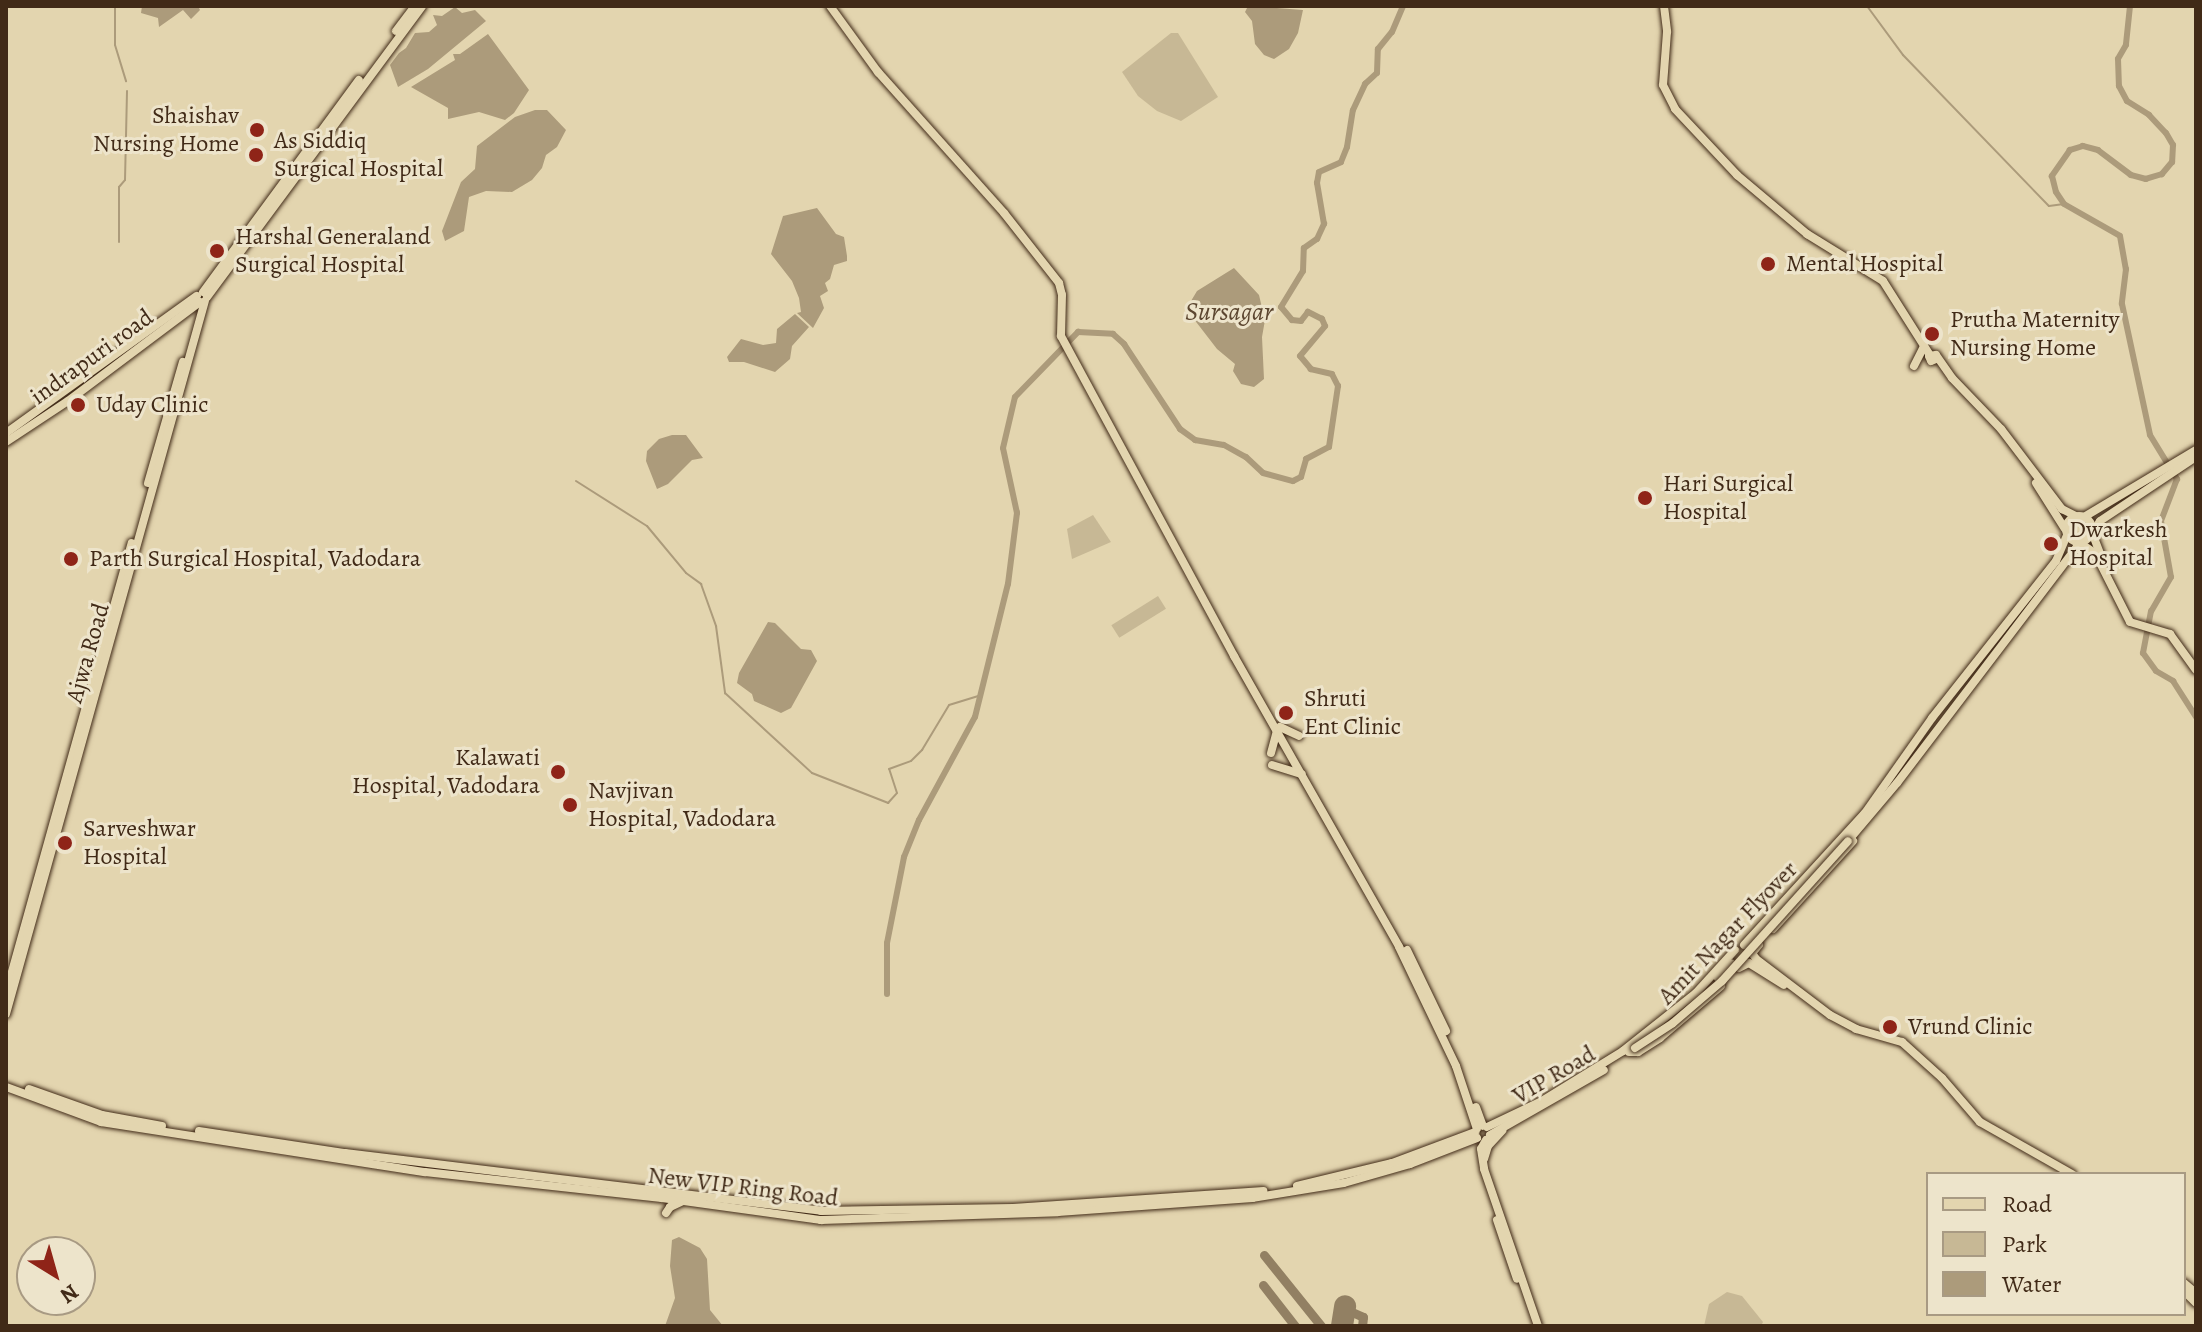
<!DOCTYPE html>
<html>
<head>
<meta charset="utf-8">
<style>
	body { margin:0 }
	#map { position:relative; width:2202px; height:1332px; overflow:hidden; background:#e3d5af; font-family:Alegreya,serif }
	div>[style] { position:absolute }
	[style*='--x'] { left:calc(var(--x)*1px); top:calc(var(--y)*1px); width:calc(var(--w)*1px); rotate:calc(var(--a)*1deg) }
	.green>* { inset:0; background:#c7b895; transform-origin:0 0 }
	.water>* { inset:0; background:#ac9b7b }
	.stream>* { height:2px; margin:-1px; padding:0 1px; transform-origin:1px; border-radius:1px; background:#ac9b7b }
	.river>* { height:6px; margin:-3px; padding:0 3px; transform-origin:3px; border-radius:3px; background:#ac9b7b }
	.taxiway>* { height:9px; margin:-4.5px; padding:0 4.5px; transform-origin:4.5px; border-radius:4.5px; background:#928063 }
	.runway>* { height:22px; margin:-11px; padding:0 11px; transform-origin:11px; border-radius:11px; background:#928063 }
	.roads { filter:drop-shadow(0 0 2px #412a17) drop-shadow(0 0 2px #412a17) }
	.major>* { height:8px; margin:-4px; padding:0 4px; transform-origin:4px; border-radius:4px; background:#e3d5af }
	.major>.ring { margin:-4px; padding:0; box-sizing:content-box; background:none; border:8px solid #e3d5af; border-radius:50% }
	.bridges { filter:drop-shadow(0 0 2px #412a17) drop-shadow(0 0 2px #412a17) }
	.major-bridge>* { height:8px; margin:-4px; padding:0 4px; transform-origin:4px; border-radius:4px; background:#e3d5af }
	.dots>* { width:22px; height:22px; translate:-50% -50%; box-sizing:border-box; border:4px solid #ede4cb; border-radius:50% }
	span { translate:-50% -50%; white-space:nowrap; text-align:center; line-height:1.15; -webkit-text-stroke:6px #ede4cb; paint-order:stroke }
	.poi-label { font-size:24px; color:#412a17 }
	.right { translate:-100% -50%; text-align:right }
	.left { translate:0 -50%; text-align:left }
	.street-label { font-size:24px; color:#412a17 }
	.water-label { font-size:26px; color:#5c4630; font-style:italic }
	.frame { position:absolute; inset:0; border:8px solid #412a17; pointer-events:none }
	.legend { position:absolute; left:1926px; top:1172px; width:260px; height:144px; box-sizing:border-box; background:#ede4cb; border:2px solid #a89a83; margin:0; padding:10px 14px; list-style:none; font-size:24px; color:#412a17 }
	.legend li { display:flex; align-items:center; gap:16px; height:40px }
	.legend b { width:40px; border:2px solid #a89a83 }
	.north { position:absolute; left:16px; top:1236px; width:80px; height:80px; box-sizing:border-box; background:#ede4cb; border:2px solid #a89a83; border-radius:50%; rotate:143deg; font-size:22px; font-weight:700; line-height:32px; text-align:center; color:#412a17 }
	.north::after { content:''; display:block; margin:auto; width:28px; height:36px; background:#8f2418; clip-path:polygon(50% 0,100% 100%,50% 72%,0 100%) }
</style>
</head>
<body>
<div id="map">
	<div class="green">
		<div style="clip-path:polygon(1171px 33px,1178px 33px,1218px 97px,1181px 121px,1157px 111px,1138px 96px,1122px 72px)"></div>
		<div style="clip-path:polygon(1093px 515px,1111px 542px,1072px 559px,1067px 529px)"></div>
		<div style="left:1158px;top:596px;width:15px;height:55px;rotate:58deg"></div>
		<div style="clip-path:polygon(1727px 1292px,1742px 1296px,1763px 1322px,1761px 1326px,1704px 1326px,1709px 1304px)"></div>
	</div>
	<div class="water">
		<div style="clip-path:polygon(142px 6px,198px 6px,200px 10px,191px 19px,183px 10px,159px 27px,158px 18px,141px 13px)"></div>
		<div style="clip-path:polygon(1248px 6px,1303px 10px,1298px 33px,1289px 49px,1274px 59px,1264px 55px,1255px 44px,1252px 21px,1245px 12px)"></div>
		<div style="clip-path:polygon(455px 7px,462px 13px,475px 10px,486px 21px,428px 69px,398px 87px,390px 65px,399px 53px,406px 48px,415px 33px,429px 32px,437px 25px,433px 15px,442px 16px)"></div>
		<div style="clip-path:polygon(488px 34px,529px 90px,514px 113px,505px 120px,479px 112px,448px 119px,448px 108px,411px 87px,455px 60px,453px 54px,460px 54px)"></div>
		<div style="clip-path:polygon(535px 110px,547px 110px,566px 130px,557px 147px,546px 155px,542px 168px,532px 180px,512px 192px,486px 191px,469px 197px,464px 231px,445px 241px,442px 231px,461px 182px,475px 169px,477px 146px,515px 117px)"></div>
		<div style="clip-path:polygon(817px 208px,836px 234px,844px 237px,847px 256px,847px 261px,834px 265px,830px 279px,825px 283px,828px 291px,820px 296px,824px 308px,813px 328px,797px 313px,801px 312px,799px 298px,792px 281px,771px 254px,783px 216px)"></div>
		<div style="clip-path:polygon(1234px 268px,1259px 295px,1265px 320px,1262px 337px,1264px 379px,1254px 387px,1241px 384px,1233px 371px,1235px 364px,1217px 349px,1190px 314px,1188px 306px,1197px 291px)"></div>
		<div style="clip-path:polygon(795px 314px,809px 327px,792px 346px,790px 359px,775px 372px,744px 362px,729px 362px,727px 357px,741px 339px,763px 345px,776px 343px,777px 329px)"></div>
		<div style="clip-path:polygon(672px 435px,686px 435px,703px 458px,692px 460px,668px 484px,657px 489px,646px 461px,647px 451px,659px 439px)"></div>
		<div style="clip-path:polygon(768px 622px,775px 623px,801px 649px,811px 650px,817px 661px,791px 708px,781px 713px,754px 701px,752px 694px,737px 683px,739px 673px)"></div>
		<div style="clip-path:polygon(679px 1237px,700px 1248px,707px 1259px,710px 1310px,723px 1326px,665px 1326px,675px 1298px,670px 1266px,672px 1240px)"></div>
	</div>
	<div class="stream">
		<div style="--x:115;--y:6;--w:39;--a:90"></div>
		<div style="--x:115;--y:45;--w:38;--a:73"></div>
		<div style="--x:1867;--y:6;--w:61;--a:53.7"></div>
		<div style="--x:1903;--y:55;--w:210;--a:46"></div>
		<div style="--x:2049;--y:206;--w:15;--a:-8"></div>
		<div style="--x:119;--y:242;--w:55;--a:-90"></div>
		<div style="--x:119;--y:187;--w:9;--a:-49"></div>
		<div style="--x:125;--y:180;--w:89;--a:-88.7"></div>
		<div style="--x:576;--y:481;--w:84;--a:32.4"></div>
		<div style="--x:647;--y:526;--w:61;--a:50.3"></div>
		<div style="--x:686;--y:573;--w:19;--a:36"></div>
		<div style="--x:701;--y:584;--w:45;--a:70.3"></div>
		<div style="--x:716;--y:626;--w:68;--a:82.3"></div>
		<div style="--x:725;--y:693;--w:118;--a:42.6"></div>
		<div style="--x:812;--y:773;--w:82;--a:21.5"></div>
		<div style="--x:888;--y:803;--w:13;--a:-48"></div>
		<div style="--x:897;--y:793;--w:25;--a:-108"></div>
		<div style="--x:889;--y:769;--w:23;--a:-20"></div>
		<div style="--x:911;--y:761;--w:16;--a:-45"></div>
		<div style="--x:922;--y:750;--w:52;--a:-59"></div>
		<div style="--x:949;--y:705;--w:34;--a:-17"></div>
	</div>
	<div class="river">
		<div style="--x:2130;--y:6;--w:39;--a:96"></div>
		<div style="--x:2126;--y:45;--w:16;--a:120"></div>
		<div style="--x:2118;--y:59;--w:27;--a:88"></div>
		<div style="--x:2119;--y:86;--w:17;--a:62"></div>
		<div style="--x:2127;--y:101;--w:26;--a:32"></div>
		<div style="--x:2149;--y:115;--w:25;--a:47"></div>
		<div style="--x:2166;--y:133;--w:14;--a:60"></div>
		<div style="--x:2173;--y:145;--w:17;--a:93"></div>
		<div style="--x:2172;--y:162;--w:16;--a:130"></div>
		<div style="--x:2162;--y:174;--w:17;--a:163"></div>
		<div style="--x:2146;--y:179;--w:16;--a:-165"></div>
		<div style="--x:2131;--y:175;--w:41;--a:-142.9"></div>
		<div style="--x:2098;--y:150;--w:16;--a:-165"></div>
		<div style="--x:2083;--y:146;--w:14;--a:163"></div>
		<div style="--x:2070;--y:150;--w:32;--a:125"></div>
		<div style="--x:2052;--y:176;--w:16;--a:76"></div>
		<div style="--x:2056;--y:192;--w:14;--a:56"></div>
		<div style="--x:2064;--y:204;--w:64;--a:29.7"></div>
		<div style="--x:2120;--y:236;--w:34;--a:80"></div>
		<div style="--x:2126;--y:269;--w:35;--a:97"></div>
		<div style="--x:2122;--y:304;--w:134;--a:77.9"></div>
		<div style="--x:2150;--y:435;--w:52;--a:58.5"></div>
		<div style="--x:2177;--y:479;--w:45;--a:110.9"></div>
		<div style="--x:2161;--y:521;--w:57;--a:79.9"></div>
		<div style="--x:2171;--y:577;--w:39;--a:120"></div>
		<div style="--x:2151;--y:611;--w:43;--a:100.8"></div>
		<div style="--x:2143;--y:653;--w:22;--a:54"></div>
		<div style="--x:2156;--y:671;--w:20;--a:30"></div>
		<div style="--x:2173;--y:681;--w:43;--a:57.4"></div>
		<div style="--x:887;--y:994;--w:51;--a:-90"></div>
		<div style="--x:887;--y:943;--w:88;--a:-78.8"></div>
		<div style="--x:904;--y:857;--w:40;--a:-68"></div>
		<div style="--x:919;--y:820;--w:117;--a:-61.5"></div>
		<div style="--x:975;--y:717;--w:137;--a:-76.1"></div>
		<div style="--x:1008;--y:584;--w:72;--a:-82.8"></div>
		<div style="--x:1017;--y:513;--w:66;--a:-102.2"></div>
		<div style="--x:1003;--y:448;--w:52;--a:-76.8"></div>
		<div style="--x:1015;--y:397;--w:91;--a:-45.9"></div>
		<div style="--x:1078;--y:332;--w:35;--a:3"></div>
		<div style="--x:1113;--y:334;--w:15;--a:42"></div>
		<div style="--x:1124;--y:344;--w:102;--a:56.6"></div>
		<div style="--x:1180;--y:429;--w:19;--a:36"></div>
		<div style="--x:1195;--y:440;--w:29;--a:10"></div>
		<div style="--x:1224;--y:445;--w:25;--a:29"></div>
		<div style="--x:1246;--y:457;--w:23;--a:43"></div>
		<div style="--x:1263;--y:473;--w:31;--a:15"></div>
		<div style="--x:1293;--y:481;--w:9;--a:-27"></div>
		<div style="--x:1301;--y:477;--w:19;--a:-74"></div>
		<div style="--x:1306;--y:459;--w:26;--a:-28"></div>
		<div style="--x:1329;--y:447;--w:62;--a:-81.6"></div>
		<div style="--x:1338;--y:386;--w:13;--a:-117"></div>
		<div style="--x:1332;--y:374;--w:22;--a:-167"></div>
		<div style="--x:1311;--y:369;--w:17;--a:-130"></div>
		<div style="--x:1300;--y:356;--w:39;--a:-50"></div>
		<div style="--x:1325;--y:326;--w:8;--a:-113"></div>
		<div style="--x:1322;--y:319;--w:16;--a:-153"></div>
		<div style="--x:1308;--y:312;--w:11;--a:128"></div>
		<div style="--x:1301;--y:321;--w:9;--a:-174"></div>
		<div style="--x:1292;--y:320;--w:17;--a:-130"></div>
		<div style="--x:1281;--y:307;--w:42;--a:-58.6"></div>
		<div style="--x:1303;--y:271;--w:23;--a:-88"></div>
		<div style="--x:1304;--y:248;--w:16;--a:-35"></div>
		<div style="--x:1317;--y:239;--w:17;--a:-65"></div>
		<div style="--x:1324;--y:224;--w:42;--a:-99.7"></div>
		<div style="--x:1317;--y:183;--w:11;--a:-80"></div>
		<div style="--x:1319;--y:172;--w:24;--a:-24"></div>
		<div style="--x:1341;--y:162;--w:16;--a:-68"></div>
		<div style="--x:1347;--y:147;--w:37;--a:-81"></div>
		<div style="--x:1353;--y:110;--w:29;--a:-65"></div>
		<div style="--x:1365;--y:84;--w:16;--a:-43"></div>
		<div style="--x:1377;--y:73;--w:24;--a:-88"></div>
		<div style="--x:1378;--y:49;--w:22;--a:-51"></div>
		<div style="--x:1392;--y:32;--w:28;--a:-67"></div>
	</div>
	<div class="taxiway">
		<div style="--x:1264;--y:1255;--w:91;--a:51.2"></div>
		<div style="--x:1263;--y:1285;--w:52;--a:52"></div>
		<div style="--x:1337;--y:1326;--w:12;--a:-66"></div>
		<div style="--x:1342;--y:1315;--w:10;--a:-17"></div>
		<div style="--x:1352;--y:1312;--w:12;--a:24"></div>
		<div style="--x:1363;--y:1317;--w:9;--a:96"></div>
	</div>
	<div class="runway">
		<div style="--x:1342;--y:1326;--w:20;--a:-81"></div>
	</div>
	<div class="roads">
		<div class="major">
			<div style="--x:830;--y:6;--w:82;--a:54"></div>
			<div style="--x:878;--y:72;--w:189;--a:48.2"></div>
			<div style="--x:1004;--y:213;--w:89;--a:51.8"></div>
			<div style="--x:1059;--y:283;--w:12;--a:76"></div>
			<div style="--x:1062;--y:295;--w:41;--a:91.4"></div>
			<div style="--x:1061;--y:336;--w:364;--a:61.6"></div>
			<div style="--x:1234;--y:656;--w:335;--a:60.4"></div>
			<div style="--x:1399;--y:947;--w:132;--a:64.4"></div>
			<div style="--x:1456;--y:1066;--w:66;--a:71.6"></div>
			<div style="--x:1664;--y:6;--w:26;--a:83"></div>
			<div style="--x:1667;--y:32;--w:53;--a:94.3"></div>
			<div style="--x:1663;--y:85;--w:27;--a:63"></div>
			<div style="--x:1675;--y:109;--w:91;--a:46.8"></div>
			<div style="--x:1737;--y:175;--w:92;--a:40.1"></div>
			<div style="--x:1807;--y:234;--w:89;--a:31.7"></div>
			<div style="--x:1883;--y:281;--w:88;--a:57.6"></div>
			<div style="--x:396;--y:31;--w:31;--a:-53"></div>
			<div style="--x:203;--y:292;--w:263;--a:-53.7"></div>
			<div style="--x:207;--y:297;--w:362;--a:-53.5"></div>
			<div style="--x:1936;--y:359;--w:5;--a:158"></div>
			<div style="--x:1931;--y:361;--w:5;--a:-112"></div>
			<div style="--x:1929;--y:356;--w:7;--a:-8"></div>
			<div style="--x:1936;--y:355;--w:28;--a:55"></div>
			<div style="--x:1952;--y:378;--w:71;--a:46.1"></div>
			<div style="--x:2001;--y:429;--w:101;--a:52.7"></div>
			<div style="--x:2062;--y:509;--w:16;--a:27"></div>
			<div style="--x:1914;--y:366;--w:22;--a:-63"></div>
			<div style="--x:6;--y:433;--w:235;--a:-35.7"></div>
			<div style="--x:6;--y:442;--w:74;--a:-33.5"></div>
			<div style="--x:68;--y:401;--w:165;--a:-36.9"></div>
			<div style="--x:148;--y:483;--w:126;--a:-73.9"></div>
			<div style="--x:2036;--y:483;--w:54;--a:57.8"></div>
			<div class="ring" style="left:2066px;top:516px;width:18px;height:18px"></div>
			<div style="--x:2084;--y:517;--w:131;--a:-30.9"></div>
			<div style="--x:2101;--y:556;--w:25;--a:-111"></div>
			<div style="--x:2092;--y:533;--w:14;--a:-56"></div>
			<div style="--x:2100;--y:521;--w:115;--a:-33.7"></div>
			<div style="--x:1280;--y:727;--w:21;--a:25"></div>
			<div style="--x:1271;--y:753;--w:23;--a:-75"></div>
			<div style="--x:1272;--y:765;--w:31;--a:17"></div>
			<div style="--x:1848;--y:841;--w:76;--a:-49.8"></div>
			<div style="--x:1897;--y:783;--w:302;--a:-52.7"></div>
			<div style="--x:2080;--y:543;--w:18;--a:34"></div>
			<div style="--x:2095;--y:553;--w:77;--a:63.1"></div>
			<div style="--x:2130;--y:622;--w:42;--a:16.7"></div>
			<div style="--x:2170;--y:634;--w:44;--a:54.2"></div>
			<div style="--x:1773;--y:929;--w:119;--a:-47.7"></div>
			<div style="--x:1744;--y:945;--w:179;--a:-47.5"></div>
			<div style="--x:1865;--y:813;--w:116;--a:-54.8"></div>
			<div style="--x:1932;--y:718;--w:200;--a:-51.7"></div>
			<div style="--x:2056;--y:561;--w:28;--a:-67"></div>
			<div style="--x:1759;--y:945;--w:11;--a:131"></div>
			<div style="--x:1752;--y:953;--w:7;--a:56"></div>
			<div style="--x:1756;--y:959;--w:93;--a:37.1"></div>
			<div style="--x:1830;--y:1015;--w:30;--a:28"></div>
			<div style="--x:1856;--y:1029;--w:48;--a:15.8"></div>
			<div style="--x:1902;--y:1042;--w:54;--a:42"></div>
			<div style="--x:1942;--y:1078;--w:58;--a:49.2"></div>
			<div style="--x:1980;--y:1122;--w:106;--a:29.5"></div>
			<div style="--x:1407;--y:950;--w:90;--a:64.3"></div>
			<div style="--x:1739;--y:968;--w:11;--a:-27"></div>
			<div style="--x:1749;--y:963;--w:41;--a:32.2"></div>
			<div style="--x:1718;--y:978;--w:20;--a:-45"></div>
			<div style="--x:6;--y:993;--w:467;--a:-74.4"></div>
			<div style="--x:6;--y:1014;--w:740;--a:-74.41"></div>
			<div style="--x:1629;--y:1052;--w:9;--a:0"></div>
			<div style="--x:1638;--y:1052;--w:26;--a:-32"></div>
			<div style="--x:1660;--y:1038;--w:80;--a:-40.4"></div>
			<div style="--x:6;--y:1087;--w:101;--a:20.2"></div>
			<div style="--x:101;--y:1122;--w:328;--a:8.8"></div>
			<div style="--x:425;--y:1172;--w:238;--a:6.3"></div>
			<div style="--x:662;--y:1198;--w:161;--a:7.9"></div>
			<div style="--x:821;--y:1220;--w:237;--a:-1.9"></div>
			<div style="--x:1058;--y:1212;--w:195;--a:-4.1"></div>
			<div style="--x:1252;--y:1198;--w:93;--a:-9.3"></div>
			<div style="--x:1344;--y:1183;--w:69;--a:-16.1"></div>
			<div style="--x:1410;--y:1164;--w:72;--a:-21.2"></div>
			<div style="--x:29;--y:1089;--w:77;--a:19.6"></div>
			<div style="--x:102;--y:1115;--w:61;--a:10.4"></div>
			<div style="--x:1476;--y:1107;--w:20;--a:70"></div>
			<div style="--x:1487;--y:1127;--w:61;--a:-25.3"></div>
			<div style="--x:1542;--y:1101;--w:95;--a:-31.7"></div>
			<div style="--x:1623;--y:1051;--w:93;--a:-38.5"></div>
			<div style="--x:1696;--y:993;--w:58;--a:-47.8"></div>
			<div style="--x:199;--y:1131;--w:148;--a:8.6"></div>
			<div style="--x:345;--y:1153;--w:480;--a:6.9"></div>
			<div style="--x:821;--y:1211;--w:192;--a:-0.9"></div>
			<div style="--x:1013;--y:1208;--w:251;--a:-3.9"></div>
			<div style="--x:1490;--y:1135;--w:131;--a:-29.7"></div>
			<div style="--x:1486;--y:1140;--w:10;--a:119"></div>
			<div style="--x:1481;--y:1149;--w:20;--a:81"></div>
			<div style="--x:1484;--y:1169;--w:166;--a:71"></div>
			<div style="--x:1484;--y:1159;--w:14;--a:-73"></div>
			<div style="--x:1488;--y:1146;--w:21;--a:-47"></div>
			<div style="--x:1297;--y:1186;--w:98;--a:-13.6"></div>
			<div style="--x:1392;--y:1163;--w:89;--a:-20.5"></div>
			<div style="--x:649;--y:1190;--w:18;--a:-34"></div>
			<div style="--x:666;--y:1213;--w:7;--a:-56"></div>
			<div style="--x:670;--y:1207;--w:14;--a:-25"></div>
			<div style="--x:1497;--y:1220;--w:62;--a:71.3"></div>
			<div style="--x:2184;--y:1283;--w:16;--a:40"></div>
			<div style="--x:2184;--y:1291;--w:17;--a:45"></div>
		</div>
	</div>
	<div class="bridges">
		<div class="major-bridge">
			<div style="--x:1635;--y:1048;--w:45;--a:-33.3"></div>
			<div style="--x:1673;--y:1023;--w:65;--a:-40.6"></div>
			<div style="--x:1722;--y:981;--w:188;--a:-48"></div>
		</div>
	</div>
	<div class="dots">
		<div style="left:257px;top:130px;background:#8f2418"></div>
		<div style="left:256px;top:155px;background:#8f2418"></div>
		<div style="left:217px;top:251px;background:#8f2418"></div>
		<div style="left:1768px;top:264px;background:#8f2418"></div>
		<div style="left:1932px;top:334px;background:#8f2418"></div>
		<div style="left:78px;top:405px;background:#8f2418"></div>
		<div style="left:1645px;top:498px;background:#8f2418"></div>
		<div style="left:2051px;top:544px;background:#8f2418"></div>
		<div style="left:71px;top:559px;background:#8f2418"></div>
		<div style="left:1286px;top:713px;background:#8f2418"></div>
		<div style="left:558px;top:772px;background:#8f2418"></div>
		<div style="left:570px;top:805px;background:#8f2418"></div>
		<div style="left:65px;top:843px;background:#8f2418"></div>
		<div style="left:1890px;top:1027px;background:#8f2418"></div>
	</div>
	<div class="poi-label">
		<span class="right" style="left:239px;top:130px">Shaishav<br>Nursing Home</span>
		<span class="left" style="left:274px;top:155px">As Siddiq<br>Surgical Hospital</span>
		<span class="left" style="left:235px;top:251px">Harshal Generaland<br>Surgical Hospital</span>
		<span class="left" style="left:1786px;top:264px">Mental Hospital</span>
		<span class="left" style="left:1950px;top:334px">Prutha Maternity<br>Nursing Home</span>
		<span class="left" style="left:96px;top:405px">Uday Clinic</span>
		<span class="left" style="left:1663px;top:498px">Hari Surgical<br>Hospital</span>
		<span class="left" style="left:2069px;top:544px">Dwarkesh<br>Hospital</span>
		<span class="left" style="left:89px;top:559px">Parth Surgical Hospital, Vadodara</span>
		<span class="left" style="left:1304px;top:713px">Shruti<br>Ent Clinic</span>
		<span class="right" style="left:540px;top:772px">Kalawati<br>Hospital, Vadodara</span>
		<span class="left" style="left:588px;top:805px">Navjivan<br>Hospital, Vadodara</span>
		<span class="left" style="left:83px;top:843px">Sarveshwar<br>Hospital</span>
		<span class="left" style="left:1908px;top:1027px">Vrund Clinic</span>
	</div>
	<div class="street-label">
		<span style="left:92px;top:357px;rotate:-36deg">indrapuri road</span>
		<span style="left:88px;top:653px;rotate:-74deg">Ajwa Road</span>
		<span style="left:1728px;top:933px;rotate:-46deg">Amit Nagar Flyover</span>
		<span style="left:1554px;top:1075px;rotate:-30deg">VIP Road</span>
		<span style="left:743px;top:1187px;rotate:7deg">New VIP Ring Road</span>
	</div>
	<div class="water-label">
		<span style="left:1229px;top:312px">Sursagar</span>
	</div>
	<div class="frame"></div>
	<ul class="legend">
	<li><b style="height:10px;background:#e3d5af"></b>Road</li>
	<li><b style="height:22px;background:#c7b895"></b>Park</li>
	<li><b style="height:22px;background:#ac9b7b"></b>Water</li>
	</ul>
	<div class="north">N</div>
</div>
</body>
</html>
